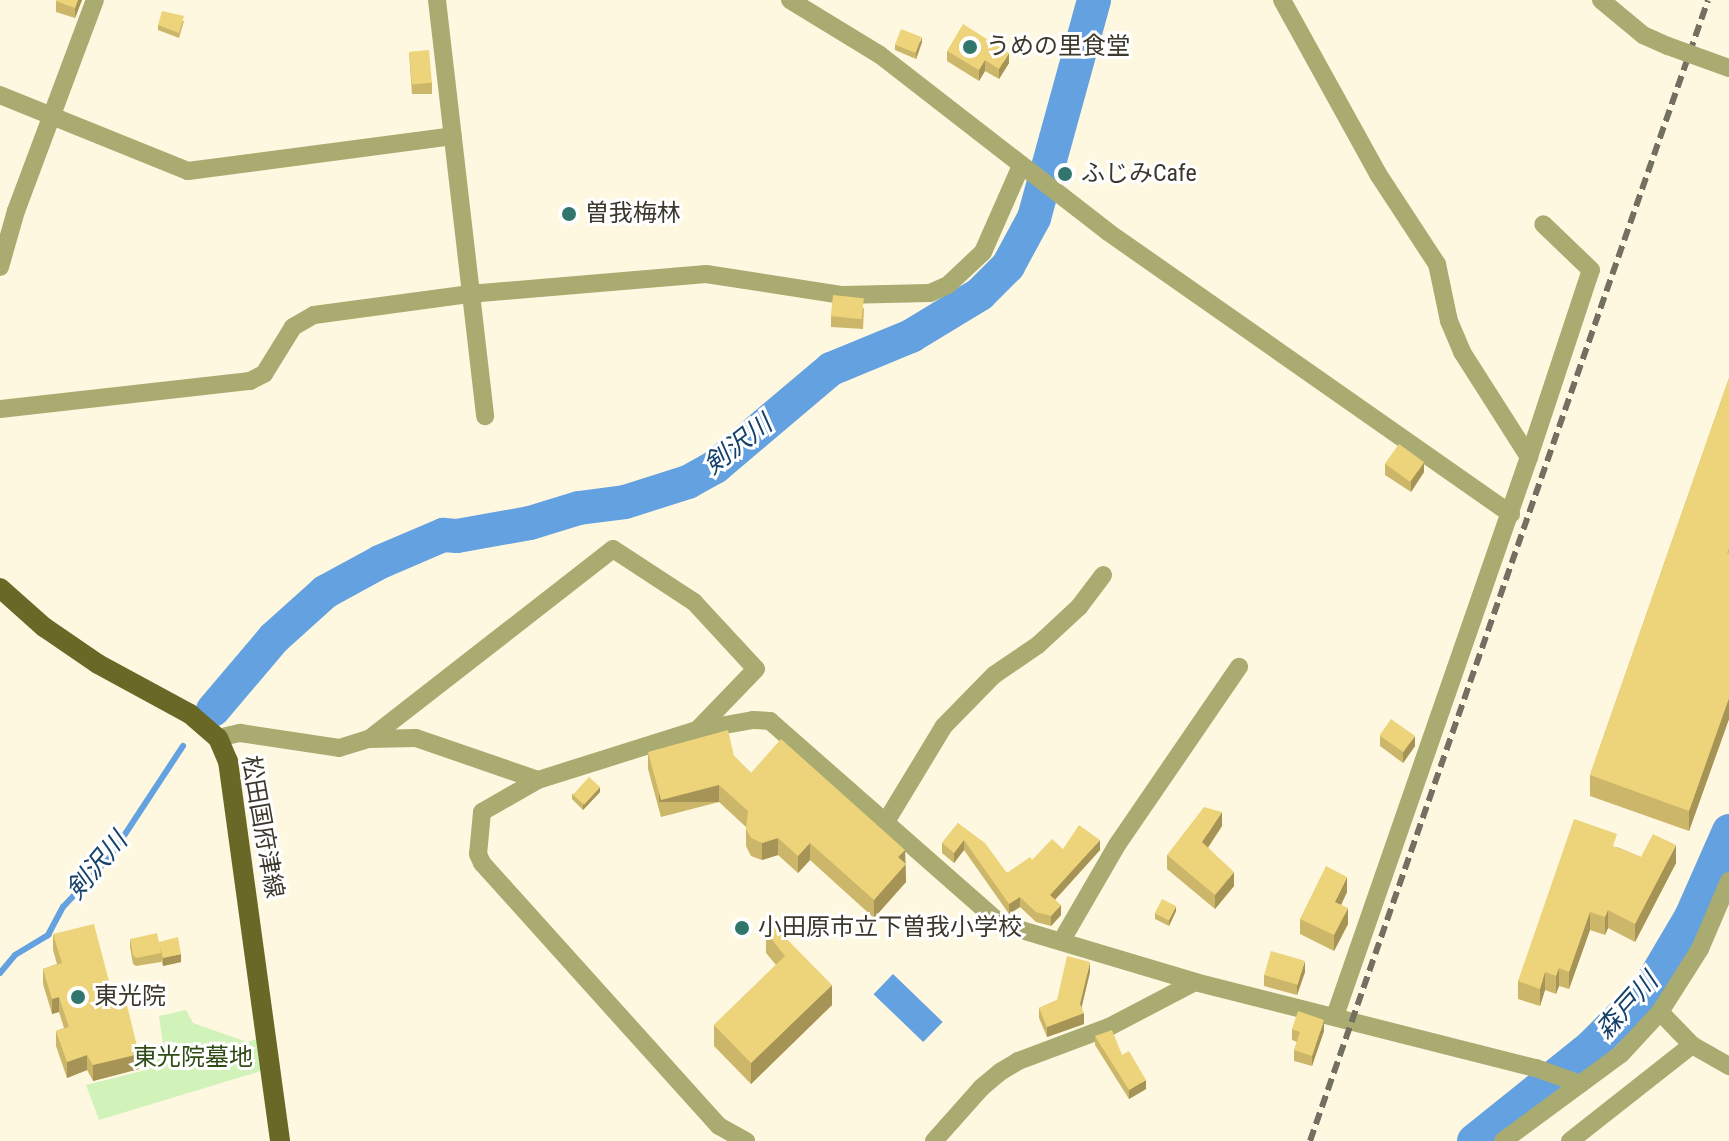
<!DOCTYPE html>
<html>
<head>
<meta charset="utf-8">
<style>
	body { margin:0 }
	#map { position:relative; width:1729px; height:1141px; overflow:hidden; background:#fef8e1; font-family:"Roboto Condensed","Noto Sans JP",sans-serif }
	div>[style] { position:absolute }
	[style*='--x'] { left:calc(var(--x)*1px); top:calc(var(--y)*1px); width:calc(var(--w)*1px); rotate:calc(var(--a)*1deg) }
	.green>* { inset:0; background:#d1f2b9 }
	.water>* { inset:0; background:#63a1e0; transform-origin:0 0 }
	.stream>* { height:6px; margin:-3px; padding:0 3px; transform-origin:3px; border-radius:3px; background:#63a1e0 }
	.river>* { height:34px; margin:-17px; padding:0 17px; transform-origin:17px; border-radius:17px; background:#63a1e0 }
	.minor>* { height:18px; margin:-9px; padding:0 9px; transform-origin:9px; border-radius:9px; background:#aaab71 }
	.primary>* { height:20px; margin:-10px; padding:0 10px; transform-origin:10px; border-radius:10px; background:#696826 }
	.rail>* { height:6px; margin-top:-3px; transform-origin:0; background:repeating-linear-gradient(90deg,#736f61 0 12px,transparent 0 18px) }
	.minor-bridge>* { height:18px; margin:-9px; padding:0 9px; transform-origin:9px; border-radius:9px; background:#aaab71 }
	.wall>* { inset:0; background:#ccb66a }
	.shaded-wall>* { inset:0; background:#a69456; transform-origin:0 0 }
	.building>* { inset:0; background:#edd47b; transform-origin:0 0 }
	.dots>* { width:22px; height:22px; translate:-50% -50%; box-sizing:border-box; border:4px solid #fff; border-radius:50% }
	span { translate:-50% -50%; white-space:nowrap; text-align:center; line-height:1.15; -webkit-text-stroke:6px #fff; paint-order:stroke }
	.poi-label { font-size:24px; color:#3b382d }
	.left { translate:0 -50%; text-align:left }
	.street-label { font-size:24px; color:#3b382d }
	.park-label { font-size:24px; color:#2f4b16 }
	.water-label { font-size:26px; color:#15416a; font-style:italic }
</style>
</head>
<body>
<div id="map">
	<div class="green">
		<div style="clip-path:polygon(186px 1010px,193px 1023px,247px 1042px,260px 1038px,264px 1070px,99px 1120px,86px 1085px,146px 1070px,139px 1048px,163px 1045px,159px 1016px)"></div>
	</div>
	<div class="water">
		<div style="left:893px;top:974px;width:69px;height:28px;rotate:44deg"></div>
	</div>
	<div class="stream">
		<div style="--x:0;--y:973;--w:23;--a:-50"></div>
		<div style="--x:15;--y:955;--w:39;--a:-31"></div>
		<div style="--x:48;--y:935;--w:32;--a:-62"></div>
		<div style="--x:63;--y:907;--w:69;--a:-46.8"></div>
		<div style="--x:110;--y:857;--w:133;--a:-56.7"></div>
	</div>
	<div class="river">
		<div style="--x:213;--y:710;--w:94;--a:-49.7"></div>
		<div style="--x:274;--y:638;--w:69;--a:-42"></div>
		<div style="--x:325;--y:592;--w:63;--a:-28.6"></div>
		<div style="--x:380;--y:562;--w:69;--a:-23.2"></div>
		<div style="--x:443;--y:535;--w:14;--a:4"></div>
		<div style="--x:457;--y:536;--w:74;--a:-10.1"></div>
		<div style="--x:530;--y:523;--w:51;--a:-17"></div>
		<div style="--x:579;--y:508;--w:46;--a:-7.4"></div>
		<div style="--x:625;--y:502;--w:66;--a:-17.6"></div>
		<div style="--x:688;--y:482;--w:31;--a:-29"></div>
		<div style="--x:715;--y:467;--w:152;--a:-40.2"></div>
		<div style="--x:831;--y:369;--w:87;--a:-22.4"></div>
		<div style="--x:911;--y:336;--w:81;--a:-31.3"></div>
		<div style="--x:980;--y:294;--w:40;--a:-45"></div>
		<div style="--x:1008;--y:266;--w:55;--a:-61.6"></div>
		<div style="--x:1034;--y:218;--w:226;--a:-74.6"></div>
		<div style="--x:1474;--y:1141;--w:151;--a:-38.8"></div>
		<div style="--x:1592;--y:1046;--w:79;--a:-45"></div>
		<div style="--x:1648;--y:990;--w:85;--a:-59.5"></div>
		<div style="--x:1691;--y:917;--w:94;--a:-66.2"></div>
	</div>
	<div class="minor">
		<div style="--x:437;--y:0;--w:419;--a:83.4"></div>
		<div style="--x:790;--y:0;--w:105;--a:31.4"></div>
		<div style="--x:880;--y:55;--w:289;--a:37.8"></div>
		<div style="--x:1108;--y:232;--w:492;--a:35"></div>
		<div style="--x:1282;--y:0;--w:199;--a:61.1"></div>
		<div style="--x:1378;--y:174;--w:108;--a:56.8"></div>
		<div style="--x:1437;--y:264;--w:58;--a:78.1"></div>
		<div style="--x:1449;--y:321;--w:34;--a:67"></div>
		<div style="--x:1462;--y:352;--w:125;--a:57.5"></div>
		<div style="--x:1529;--y:457;--w:592;--a:109.14"></div>
		<div style="--x:1601;--y:0;--w:55;--a:39.8"></div>
		<div style="--x:1643;--y:35;--w:27;--a:24"></div>
		<div style="--x:0;--y:95;--w:203;--a:22"></div>
		<div style="--x:188;--y:171;--w:267;--a:-7.5"></div>
		<div style="--x:0;--y:267;--w:58;--a:-74.1"></div>
		<div style="--x:16;--y:211;--w:225;--a:-69.5"></div>
		<div style="--x:0;--y:409;--w:252;--a:-6.4"></div>
		<div style="--x:250;--y:381;--w:16;--a:-27"></div>
		<div style="--x:264;--y:374;--w:55;--a:-58.3"></div>
		<div style="--x:293;--y:327;--w:24;--a:-30"></div>
		<div style="--x:314;--y:315;--w:156;--a:-7.7"></div>
		<div style="--x:469;--y:294;--w:238;--a:-4.8"></div>
		<div style="--x:706;--y:274;--w:138;--a:8.8"></div>
		<div style="--x:842;--y:295;--w:88;--a:-1.3"></div>
		<div style="--x:930;--y:293;--w:20;--a:-24"></div>
		<div style="--x:948;--y:285;--w:48;--a:-43.3"></div>
		<div style="--x:983;--y:252;--w:94;--a:-66.2"></div>
		<div style="--x:1529;--y:457;--w:197;--a:-71.7"></div>
		<div style="--x:1591;--y:270;--w:66;--a:-136.2"></div>
		<div style="--x:218;--y:738;--w:23;--a:-13"></div>
		<div style="--x:240;--y:733;--w:100;--a:8.6"></div>
		<div style="--x:339;--y:748;--w:31;--a:-17"></div>
		<div style="--x:369;--y:739;--w:47;--a:-1.2"></div>
		<div style="--x:416;--y:738;--w:129;--a:19"></div>
		<div style="--x:538;--y:780;--w:167;--a:-17.5"></div>
		<div style="--x:697;--y:730;--w:57;--a:-10.1"></div>
		<div style="--x:753;--y:720;--w:17;--a:3"></div>
		<div style="--x:770;--y:721;--w:308;--a:41.3"></div>
		<div style="--x:1001;--y:924;--w:202;--a:16.6"></div>
		<div style="--x:1195;--y:982;--w:352;--a:14.2"></div>
		<div style="--x:1536;--y:1068;--w:47;--a:20"></div>
		<div style="--x:369;--y:739;--w:309;--a:-37.9"></div>
		<div style="--x:613;--y:549;--w:97;--a:33.2"></div>
		<div style="--x:694;--y:602;--w:91;--a:47.2"></div>
		<div style="--x:756;--y:669;--w:85;--a:134"></div>
		<div style="--x:538;--y:780;--w:64;--a:150.3"></div>
		<div style="--x:482;--y:812;--w:42;--a:95.4"></div>
		<div style="--x:478;--y:854;--w:10;--a:66"></div>
		<div style="--x:482;--y:863;--w:354;--a:48"></div>
		<div style="--x:719;--y:1126;--w:31;--a:29"></div>
		<div style="--x:887;--y:820;--w:110;--a:-58.8"></div>
		<div style="--x:944;--y:726;--w:71;--a:-45.6"></div>
		<div style="--x:994;--y:675;--w:53;--a:-34.3"></div>
		<div style="--x:1038;--y:645;--w:56;--a:-42.8"></div>
		<div style="--x:1079;--y:607;--w:40;--a:-53"></div>
		<div style="--x:1062;--y:940;--w:110;--a:-59.9"></div>
		<div style="--x:1117;--y:845;--w:216;--a:-55.6"></div>
		<div style="--x:1660;--y:1012;--w:46;--a:45.9"></div>
		<div style="--x:1692;--y:1045;--w:43;--a:29.6"></div>
		<div style="--x:934;--y:1141;--w:71;--a:-48.4"></div>
		<div style="--x:981;--y:1088;--w:25;--a:-40"></div>
		<div style="--x:1000;--y:1072;--w:21;--a:-31"></div>
		<div style="--x:1018;--y:1061;--w:97;--a:-20.5"></div>
		<div style="--x:1109;--y:1027;--w:97;--a:-27.6"></div>
		<div style="--x:1503;--y:1141;--w:147;--a:-36.4"></div>
		<div style="--x:1621;--y:1054;--w:57;--a:-47.1"></div>
		<div style="--x:1660;--y:1012;--w:75;--a:-57.6"></div>
		<div style="--x:1700;--y:949;--w:74;--a:-66.9"></div>
		<div style="--x:1570;--y:1141;--w:155;--a:-38.2"></div>
	</div>
	<div class="primary">
		<div style="--x:0;--y:588;--w:59;--a:41.6"></div>
		<div style="--x:44;--y:627;--w:65;--a:34.4"></div>
		<div style="--x:98;--y:664;--w:105;--a:28.5"></div>
		<div style="--x:190;--y:714;--w:37;--a:41"></div>
		<div style="--x:218;--y:738;--w:25;--a:67"></div>
		<div style="--x:228;--y:761;--w:384;--a:82.2"></div>
	</div>
	<div class="rail">
		<div style="--x:1310;--y:1141;--w:1208;--a:-70.77"></div>
	</div>
	<div class="minor-bridge">
		<div style="--x:1668;--y:46;--w:65;--a:19.8"></div>
	</div>
	<div class="wall">
		<div style="clip-path:polygon(56px 0,82px 0,75px 18px,56px 12px)"></div>
		<div style="clip-path:polygon(184px 21px,179px 38px,158px 30px,158px 25px)"></div>
		<div style="clip-path:polygon(922px 42px,916px 59px,895px 50px,895px 45px)"></div>
		<div style="clip-path:polygon(947px 51px,1009px 63px,999px 79px,985px 71px,979px 81px,947px 61px)"></div>
		<div style="clip-path:polygon(409px 53px,432px 83px,432px 94px,412px 94px)"></div>
		<div style="clip-path:polygon(864px 308px,863px 329px,831px 327px,831px 316px)"></div>
		<div style="clip-path:polygon(1729px 378px,1729px 719px,1689px 831px,1590px 796px,1590px 775px)"></div>
		<div style="clip-path:polygon(1385px 464px,1424px 472px,1411px 492px,1385px 475px)"></div>
		<div style="clip-path:polygon(1380px 736px,1415px 746px,1403px 763px,1380px 746px)"></div>
		<div style="clip-path:polygon(648px 752px,734px 756px,751px 773px,905px 850px,906px 882px,874px 918px,810px 860px,798px 873px,778px 855px,762px 860px,751px 856px,746px 846px,746px 827px,719px 802px,661px 817px,648px 769px)"></div>
		<div style="clip-path:polygon(600px 792px,583px 810px,572px 799px,572px 794px)"></div>
		<div style="clip-path:polygon(958px 823px,1007px 873px,1032px 860px,1063px 849px,1100px 850px,1055px 900px,1061px 915px,1051px 926px,1036px 922px,1020px 907px,1009px 914px,964px 850px,954px 863px,942px 853px,942px 843px)"></div>
		<div style="clip-path:polygon(1222px 826px,1208px 848px,1234px 886px,1215px 909px,1167px 869px,1167px 855px)"></div>
		<div style="clip-path:polygon(1617px 847px,1641px 857px,1676px 863px,1635px 942px,1608px 928px,1605px 935px,1590px 930px,1569px 989px,1559px 986px,1556px 994px,1545px 990px,1540px 1006px,1518px 999px,1518px 981px)"></div>
		<div style="clip-path:polygon(1347px 892px,1341px 905px,1348px 924px,1334px 951px,1300px 934px,1300px 919px)"></div>
		<div style="clip-path:polygon(1176px 911px,1169px 926px,1155px 919px,1155px 913px)"></div>
		<div style="clip-path:polygon(766px 932px,832px 1005px,751px 1084px,714px 1046px,714px 1025px,776px 965px,766px 953px)"></div>
		<div style="clip-path:polygon(53px 934px,115px 1004px,139px 1069px,93px 1081px,87px 1070px,67px 1078px,56px 1046px,56px 1031px,64px 1028px,59px 1012px,52px 1014px,43px 984px,43px 969px,57px 964px,53px 950px)"></div>
		<div style="clip-path:polygon(130px 939px,159px 942px,181px 962px,163px 966px,161px 960px,161px 962px,136px 966px,133px 964px,130px 947px)"></div>
		<div style="clip-path:polygon(1090px 972px,1081px 1008px,1084px 1024px,1047px 1037px,1039px 1018px,1039px 1008px,1057px 1000px)"></div>
		<div style="clip-path:polygon(1305px 972px,1297px 995px,1264px 986px,1264px 975px)"></div>
		<div style="clip-path:polygon(1292px 1029px,1324px 1031px,1312px 1066px,1294px 1061px,1294px 1050px,1297px 1042px,1292px 1040px)"></div>
		<div style="clip-path:polygon(1095px 1036px,1122px 1055px,1146px 1089px,1129px 1099px,1095px 1045px)"></div>
	</div>
	<div class="shaded-wall">
		<div style="clip-path:polygon(78px 0,82px 0,75px 18px,75px 8px)"></div>
		<div style="clip-path:polygon(922px 37px,922px 42px,916px 59px,916px 53px)"></div>
		<div style="clip-path:polygon(1009px 53px,1009px 63px,999px 79px,999px 69px)"></div>
		<div style="clip-path:polygon(985px 60px,985px 71px,979px 81px,979px 70px)"></div>
		<div style="clip-path:polygon(1424px 462px,1424px 472px,1411px 492px,1411px 481px)"></div>
		<div style="clip-path:polygon(1729px 698px,1729px 719px,1689px 831px,1689px 811px)"></div>
		<div style="clip-path:polygon(1415px 736px,1415px 746px,1403px 763px,1403px 752px)"></div>
		<div style="left:719px;top:785px;width:17px;height:60px;rotate:90deg"></div>
		<div style="clip-path:polygon(600px 787px,600px 792px,583px 810px,583px 805px)"></div>
		<div style="clip-path:polygon(1222px 812px,1222px 826px,1202px 856px,1202px 842px)"></div>
		<div style="clip-path:polygon(778px 838px,778px 855px,762px 860px,762px 843px)"></div>
		<div style="clip-path:polygon(964px 840px,964px 850px,954px 863px,954px 853px)"></div>
		<div style="clip-path:polygon(1100px 840px,1100px 850px,1050px 905px,1050px 895px)"></div>
		<div style="clip-path:polygon(810px 843px,810px 860px,798px 873px,798px 856px)"></div>
		<div style="clip-path:polygon(1676px 845px,1676px 863px,1635px 942px,1635px 924px)"></div>
		<div style="clip-path:polygon(905px 850px,906px 882px,874px 918px,874px 900px,898px 857px)"></div>
		<div style="clip-path:polygon(1234px 872px,1234px 886px,1215px 909px,1215px 895px)"></div>
		<div style="clip-path:polygon(1347px 877px,1347px 892px,1335px 918px,1335px 902px)"></div>
		<div style="clip-path:polygon(1020px 897px,1020px 907px,1009px 914px,1009px 904px)"></div>
		<div style="clip-path:polygon(1061px 905px,1061px 915px,1051px 926px,1051px 916px)"></div>
		<div style="clip-path:polygon(1176px 906px,1176px 911px,1169px 926px,1169px 920px)"></div>
		<div style="clip-path:polygon(1348px 908px,1348px 924px,1334px 951px,1334px 935px)"></div>
		<div style="clip-path:polygon(1608px 910px,1608px 928px,1605px 935px,1605px 917px)"></div>
		<div style="clip-path:polygon(1590px 912px,1590px 930px,1569px 989px,1569px 972px)"></div>
		<div style="clip-path:polygon(181px 954px,181px 962px,163px 966px,163px 958px)"></div>
		<div style="clip-path:polygon(1305px 961px,1305px 972px,1297px 995px,1297px 985px)"></div>
		<div style="clip-path:polygon(1090px 962px,1090px 972px,1080px 1014px,1080px 1004px)"></div>
		<div style="clip-path:polygon(1559px 968px,1559px 986px,1556px 994px,1556px 976px)"></div>
		<div style="clip-path:polygon(1545px 972px,1545px 990px,1540px 1006px,1540px 989px)"></div>
		<div style="clip-path:polygon(832px 985px,832px 1005px,751px 1084px,751px 1063px)"></div>
		<div style="clip-path:polygon(59px 997px,59px 1012px,52px 1014px,52px 999px)"></div>
		<div style="clip-path:polygon(1084px 1013px,1084px 1024px,1047px 1037px,1047px 1027px)"></div>
		<div style="clip-path:polygon(1324px 1020px,1324px 1031px,1312px 1066px,1312px 1056px)"></div>
		<div style="clip-path:polygon(139px 1054px,139px 1069px,93px 1081px,93px 1065px)"></div>
		<div style="clip-path:polygon(87px 1055px,87px 1070px,67px 1078px,67px 1062px)"></div>
		<div style="clip-path:polygon(1146px 1080px,1146px 1089px,1129px 1099px,1129px 1090px)"></div>
	</div>
	<div class="building">
		<div style="clip-path:polygon(56px 0,78px 0,75px 8px,56px 1px)"></div>
		<div style="clip-path:polygon(162px 11px,184px 16px,179px 33px,158px 25px)"></div>
		<div style="clip-path:polygon(963px 24px,1009px 53px,999px 69px,985px 60px,979px 70px,947px 51px)"></div>
		<div style="left:901px;top:29px;width:22px;height:17px;rotate:21deg"></div>
		<div style="left:429px;top:50px;width:33px;height:20px;rotate:85deg"></div>
		<div style="left:833px;top:295px;width:31px;height:21px;rotate:6deg"></div>
		<div style="clip-path:polygon(1729px 378px,1729px 548px,1727px 553px,1729px 553px,1729px 698px,1689px 811px,1590px 775px)"></div>
		<div style="left:1399px;top:444px;width:31px;height:24px;rotate:36deg"></div>
		<div style="left:1391px;top:719px;width:29px;height:20px;rotate:35deg"></div>
		<div style="clip-path:polygon(728px 730px,734px 756px,751px 773px,781px 739px,905px 850px,898px 857px,906px 864px,874px 900px,810px 843px,798px 856px,778px 838px,762px 843px,751px 838px,746px 829px,748px 811px,719px 785px,661px 800px,648px 752px)"></div>
		<div style="left:589px;top:777px;width:15px;height:24px;rotate:42deg"></div>
		<div style="clip-path:polygon(1204px 807px,1222px 812px,1202px 842px,1234px 872px,1215px 895px,1167px 855px)"></div>
		<div style="clip-path:polygon(1574px 819px,1617px 834px,1613px 846px,1641px 857px,1653px 834px,1676px 845px,1635px 924px,1608px 910px,1605px 917px,1590px 912px,1569px 972px,1559px 968px,1556px 976px,1545px 972px,1540px 989px,1518px 981px)"></div>
		<div style="clip-path:polygon(958px 823px,985px 843px,1007px 873px,1030px 857px,1032px 860px,1052px 839px,1063px 849px,1079px 825px,1100px 840px,1050px 895px,1061px 905px,1051px 916px,1036px 912px,1020px 897px,1009px 904px,964px 840px,954px 853px,942px 843px)"></div>
		<div style="clip-path:polygon(1326px 866px,1347px 877px,1335px 902px,1348px 908px,1334px 935px,1300px 919px)"></div>
		<div style="left:1162px;top:899px;width:16px;height:16px;rotate:27deg"></div>
		<div style="clip-path:polygon(94px 924px,115px 1004px,126px 1001px,139px 1054px,93px 1065px,87px 1055px,67px 1062px,56px 1031px,69px 1027px,59px 997px,52px 999px,43px 969px,62px 963px,53px 934px)"></div>
		<div style="clip-path:polygon(774px 926px,832px 985px,751px 1063px,714px 1025px,785px 956px,766px 932px)"></div>
		<div style="clip-path:polygon(157px 933px,159px 942px,178px 937px,181px 954px,163px 958px,159px 944px,161px 953px,136px 958px,133px 955px,130px 939px)"></div>
		<div style="left:1271px;top:951px;width:35px;height:25px;rotate:16deg"></div>
		<div style="clip-path:polygon(1067px 956px,1090px 962px,1080px 1004px,1084px 1013px,1047px 1027px,1039px 1008px,1057px 1000px)"></div>
		<div style="clip-path:polygon(1298px 1011px,1324px 1020px,1312px 1056px,1294px 1050px,1300px 1032px,1292px 1029px)"></div>
		<div style="clip-path:polygon(1112px 1030px,1122px 1055px,1129px 1051px,1146px 1080px,1129px 1090px,1095px 1036px)"></div>
	</div>
	<div class="dots">
		<div style="left:970px;top:47px;background:#30766c"></div>
		<div style="left:1065px;top:174px;background:#30766c"></div>
		<div style="left:569px;top:214px;background:#30766c"></div>
		<div style="left:742px;top:928px;background:#30766c"></div>
		<div style="left:78px;top:997px;background:#30766c"></div>
	</div>
	<div class="poi-label">
		<span class="left" style="left:986px;top:47px">うめの里食堂</span>
		<span class="left" style="left:1081px;top:174px">ふじみCafe</span>
		<span class="left" style="left:585px;top:214px">曽我梅林</span>
		<span class="left" style="left:758px;top:928px">小田原市立下曽我小学校</span>
		<span class="left" style="left:94px;top:997px">東光院</span>
	</div>
	<div class="street-label">
		<span style="left:262px;top:827px;rotate:80deg">松田国府津線</span>
	</div>
	<div class="park-label">
		<span style="left:193px;top:1058px">東光院墓地</span>
	</div>
	<div class="water-label">
		<span style="left:738px;top:445px;rotate:-38deg">剣沢川</span>
		<span style="left:97px;top:866px;rotate:-50deg">剣沢川</span>
		<span style="left:1627px;top:1006px;rotate:-48deg">森戸川</span>
	</div>
</div>
</body>
</html>
